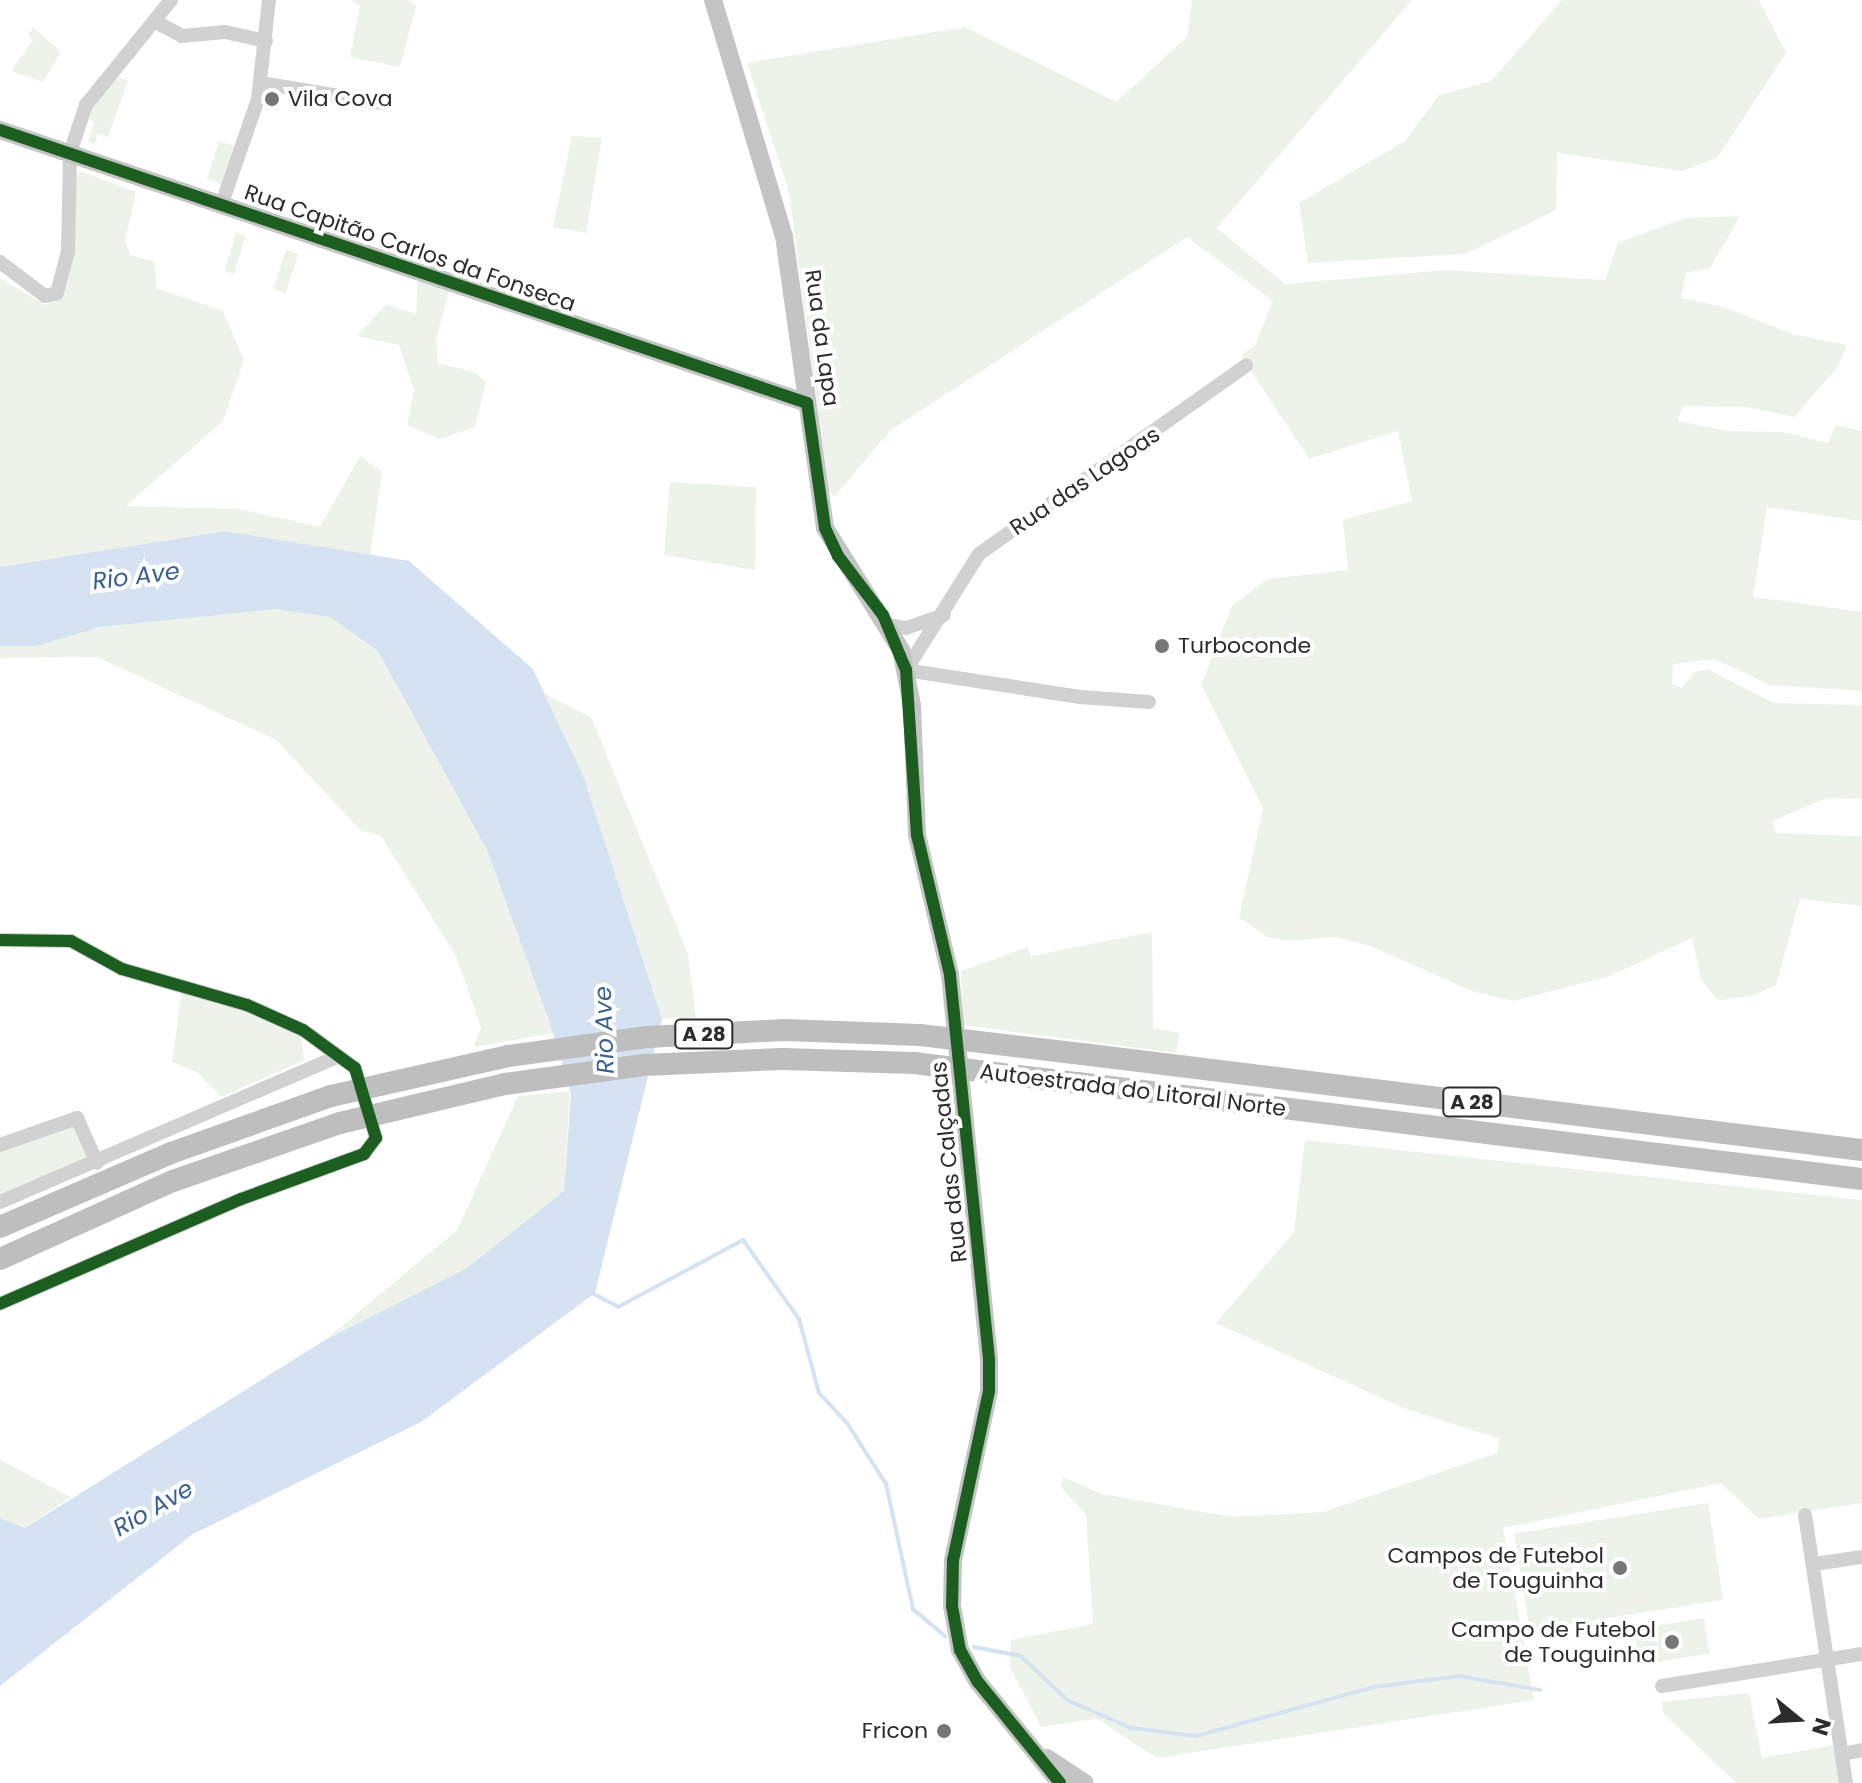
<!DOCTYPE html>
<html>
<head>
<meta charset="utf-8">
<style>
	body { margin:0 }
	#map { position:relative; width:1862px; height:1783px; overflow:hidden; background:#fff; font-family:Poppins,sans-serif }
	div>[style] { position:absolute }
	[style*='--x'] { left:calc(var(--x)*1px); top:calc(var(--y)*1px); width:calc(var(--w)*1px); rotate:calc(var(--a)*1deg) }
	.green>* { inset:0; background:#edf3ea; transform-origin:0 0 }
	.water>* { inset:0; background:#d5e2f1 }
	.stream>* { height:4px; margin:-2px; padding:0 2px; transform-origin:2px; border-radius:2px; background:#d5e2f1 }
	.minor>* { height:14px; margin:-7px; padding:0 7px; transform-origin:7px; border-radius:7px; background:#d1d1d1 }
	.major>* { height:18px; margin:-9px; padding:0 9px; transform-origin:9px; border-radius:9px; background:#c4c4c4 }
	.highway>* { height:22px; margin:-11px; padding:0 11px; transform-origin:11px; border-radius:11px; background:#bebebe }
	.highway-bridge>* { height:22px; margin:-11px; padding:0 11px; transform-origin:11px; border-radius:11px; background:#bebebe }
	.cycleway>* { height:12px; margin:-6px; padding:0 6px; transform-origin:6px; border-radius:6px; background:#1b5e20 }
	.dots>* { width:22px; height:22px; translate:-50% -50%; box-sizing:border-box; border:4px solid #fff; border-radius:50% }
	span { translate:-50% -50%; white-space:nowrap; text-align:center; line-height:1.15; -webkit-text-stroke:8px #fff; paint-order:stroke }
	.shield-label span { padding:2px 6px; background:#fff; border:2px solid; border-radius:6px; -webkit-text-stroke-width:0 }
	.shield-label { font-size:20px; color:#2c2c2c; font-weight:700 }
	.poi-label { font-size:22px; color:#2c2c2c }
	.left { translate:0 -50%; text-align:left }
	.right { translate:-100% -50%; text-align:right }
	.street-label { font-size:22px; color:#2c2c2c }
	.water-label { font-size:24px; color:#39618f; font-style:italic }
	.north { position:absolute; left:1758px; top:1679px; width:80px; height:80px; -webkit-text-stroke:6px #fff; paint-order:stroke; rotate:108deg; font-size:22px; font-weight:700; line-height:32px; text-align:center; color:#2c2c2c }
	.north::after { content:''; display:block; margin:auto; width:28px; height:36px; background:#2c2c2c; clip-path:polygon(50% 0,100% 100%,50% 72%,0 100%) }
</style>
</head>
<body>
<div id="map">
	<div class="green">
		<div style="clip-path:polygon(351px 0,409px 0,416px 6px,400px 67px,350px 57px,360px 6px)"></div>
		<div style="clip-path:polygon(1192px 0,1412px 0,1217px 228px,1285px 284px,1446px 270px,1605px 280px,1618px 243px,1685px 218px,1740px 216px,1710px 268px,1686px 273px,1681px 298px,1724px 307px,1795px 335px,1847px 345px,1837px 368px,1794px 417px,1747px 407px,1684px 406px,1677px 421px,1728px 431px,1784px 432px,1828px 443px,1836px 425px,1862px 431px,1862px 521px,1767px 507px,1753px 597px,1862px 612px,1862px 691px,1770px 685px,1714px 659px,1673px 664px,1672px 684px,1682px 688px,1694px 672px,1707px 669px,1774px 703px,1862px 705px,1862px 799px,1827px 798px,1772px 821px,1776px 833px,1862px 836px,1862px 906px,1800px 899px,1776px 985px,1752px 996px,1718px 1000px,1701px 979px,1692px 938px,1610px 976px,1513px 1001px,1472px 991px,1370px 946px,1334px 937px,1288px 941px,1267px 937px,1239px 917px,1263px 809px,1201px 685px,1232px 606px,1267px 579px,1348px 570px,1343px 520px,1412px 501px,1398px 431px,1309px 459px,1241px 356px,1255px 345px,1273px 301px,1187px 237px,891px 430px,834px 497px,829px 491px,789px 192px,747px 63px,965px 27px,1116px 102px,1187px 37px)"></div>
		<div style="clip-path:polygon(1562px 0,1759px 0,1786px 53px,1717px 158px,1682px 171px,1557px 153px,1556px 210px,1466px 254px,1308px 263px,1299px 203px,1405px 141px,1439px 95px,1491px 81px)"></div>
		<div style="clip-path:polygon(33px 27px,61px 52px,43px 82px,11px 71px,33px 40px,28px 35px)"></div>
		<div style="clip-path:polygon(115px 78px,128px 80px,108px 137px,98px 134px,94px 144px,88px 142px,94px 122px,87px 116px)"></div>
		<div style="clip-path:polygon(572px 136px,602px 138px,586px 233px,553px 227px)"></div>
		<div style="left:219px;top:141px;width:16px;height:40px;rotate:18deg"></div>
		<div style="clip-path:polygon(80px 171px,136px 192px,125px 242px,131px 255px,155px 262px,156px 288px,223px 311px,244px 360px,223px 421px,126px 506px,239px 509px,320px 527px,360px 456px,382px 472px,370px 555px,225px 531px,0 567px,0 278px,45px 305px,65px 294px,73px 251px,75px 178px)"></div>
		<div style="left:236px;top:233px;width:10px;height:40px;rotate:17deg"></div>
		<div style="left:286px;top:250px;width:13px;height:41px;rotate:18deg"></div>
		<div style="clip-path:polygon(418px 277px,450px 289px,436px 339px,438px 363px,476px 373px,486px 382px,475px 427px,440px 439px,407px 425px,414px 391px,399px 345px,357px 336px,386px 304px,416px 314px)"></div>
		<div style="clip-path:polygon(670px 482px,756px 487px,755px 570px,664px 555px)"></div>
		<div style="clip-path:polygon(275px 608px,330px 617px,378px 651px,487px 850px,553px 1033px,474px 1047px,481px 1028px,456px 956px,381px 836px,360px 830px,276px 740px,97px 657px,0 658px,0 646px,37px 646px,100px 627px)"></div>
		<div style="clip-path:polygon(544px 693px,591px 717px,688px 954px,696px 1018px,662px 1019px,584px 778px)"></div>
		<div style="clip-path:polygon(1152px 932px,1153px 1028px,1180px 1033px,1176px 1053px,963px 1025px,961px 971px,1028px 947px,1031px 956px)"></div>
		<div style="clip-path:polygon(182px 990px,261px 1016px,300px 1035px,305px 1060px,221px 1097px,198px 1073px,172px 1062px)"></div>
		<div style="clip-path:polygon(570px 1091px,564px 1191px,467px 1268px,325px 1340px,457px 1230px,518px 1096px)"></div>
		<div style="clip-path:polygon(69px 1124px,80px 1131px,90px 1156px,0 1199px,0 1149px)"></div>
		<div style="clip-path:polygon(1305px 1140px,1862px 1200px,1862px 1503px,1759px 1519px,1721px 1483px,1503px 1528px,1534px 1700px,1157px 1758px,1097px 1719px,1041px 1727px,1010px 1667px,1011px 1640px,1093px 1624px,1086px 1515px,1060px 1486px,1063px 1477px,1102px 1494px,1232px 1517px,1323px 1512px,1497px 1453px,1500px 1439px,1403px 1408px,1216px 1323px,1294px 1232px)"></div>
		<div style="clip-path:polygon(0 1460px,71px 1497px,25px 1528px,0 1518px)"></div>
		<div style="left:1708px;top:1503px;width:98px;height:196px;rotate:81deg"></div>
		<div style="left:1704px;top:1618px;width:36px;height:71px;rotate:81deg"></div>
		<div style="clip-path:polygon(1749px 1693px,1762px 1758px,1835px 1745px,1840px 1783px,1736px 1783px,1664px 1714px,1661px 1702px)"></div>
	</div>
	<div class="water">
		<div style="clip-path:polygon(225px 531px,409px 561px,533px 669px,584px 778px,662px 1019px,595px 1293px,421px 1422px,193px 1534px,0 1686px,0 1518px,25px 1528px,325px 1340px,467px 1268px,564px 1191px,571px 1094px,550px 1024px,487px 850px,378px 651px,330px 617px,275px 609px,100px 627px,37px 646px,0 646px,0 567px)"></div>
	</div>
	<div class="stream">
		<div style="--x:592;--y:1293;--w:30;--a:28"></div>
		<div style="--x:618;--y:1307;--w:142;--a:-28.2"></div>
		<div style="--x:743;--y:1240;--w:97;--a:54.7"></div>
		<div style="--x:799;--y:1319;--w:77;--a:74.9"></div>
		<div style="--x:819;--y:1393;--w:41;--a:47"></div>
		<div style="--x:847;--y:1423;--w:72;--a:57.4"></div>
		<div style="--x:886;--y:1484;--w:128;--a:77.8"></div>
		<div style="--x:913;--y:1609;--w:42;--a:40.2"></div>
		<div style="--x:974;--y:1647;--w:48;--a:10.8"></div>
		<div style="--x:1021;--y:1656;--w:64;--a:43.7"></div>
		<div style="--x:1067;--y:1700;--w:70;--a:23.6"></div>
		<div style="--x:1131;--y:1728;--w:65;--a:7"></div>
		<div style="--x:1196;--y:1736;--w:185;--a:-15.4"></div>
		<div style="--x:1374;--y:1687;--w:86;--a:-7.4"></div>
		<div style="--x:1459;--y:1676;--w:82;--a:9.8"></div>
	</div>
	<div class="minor">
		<div style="--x:154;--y:21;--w:32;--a:28"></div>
		<div style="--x:182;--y:36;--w:43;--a:-5.3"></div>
		<div style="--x:225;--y:32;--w:42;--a:12.4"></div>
		<div style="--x:261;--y:83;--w:123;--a:9.4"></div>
		<div style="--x:221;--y:206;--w:113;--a:-70.9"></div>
		<div style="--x:258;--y:99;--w:100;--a:-83.7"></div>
		<div style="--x:0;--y:262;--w:56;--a:37.1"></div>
		<div style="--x:45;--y:296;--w:12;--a:-14"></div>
		<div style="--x:57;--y:293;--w:43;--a:-75.3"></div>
		<div style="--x:68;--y:251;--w:98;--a:-88.8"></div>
		<div style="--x:70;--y:153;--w:51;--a:-71.6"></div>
		<div style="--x:86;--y:105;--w:135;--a:-51"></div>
		<div style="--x:888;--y:625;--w:18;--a:9"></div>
		<div style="--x:906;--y:628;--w:40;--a:-18.9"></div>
		<div style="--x:1149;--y:702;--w:69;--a:-175.9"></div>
		<div style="--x:1080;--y:697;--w:176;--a:-171.2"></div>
		<div style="--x:906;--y:670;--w:137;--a:-57.8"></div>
		<div style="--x:979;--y:554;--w:327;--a:-35.2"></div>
		<div style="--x:0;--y:940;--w:71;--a:0.8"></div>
		<div style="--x:71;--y:941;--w:58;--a:28.8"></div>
		<div style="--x:122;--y:969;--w:130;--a:16.1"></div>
		<div style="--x:247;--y:1005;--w:61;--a:24.1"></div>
		<div style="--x:303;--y:1030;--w:64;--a:36.2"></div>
		<div style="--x:355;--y:1068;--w:73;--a:73.3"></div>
		<div style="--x:376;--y:1138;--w:20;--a:127"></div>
		<div style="--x:364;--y:1154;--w:131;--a:159.9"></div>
		<div style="--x:241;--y:1199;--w:263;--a:156.5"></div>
		<div style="--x:0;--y:1145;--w:82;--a:-19.3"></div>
		<div style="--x:77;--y:1118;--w:49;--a:66"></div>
		<div style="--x:0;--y:1202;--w:366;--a:-23.3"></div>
		<div style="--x:1805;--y:1515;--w:271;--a:81.3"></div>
		<div style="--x:1814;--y:1564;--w:49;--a:-8.3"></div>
		<div style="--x:1662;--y:1686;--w:203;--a:-9.1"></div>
		<div style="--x:1842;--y:1754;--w:20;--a:-11"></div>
	</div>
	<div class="major">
		<div style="--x:713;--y:0;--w:246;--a:73.3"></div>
		<div style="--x:784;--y:236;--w:295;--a:82"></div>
		<div style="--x:825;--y:528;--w:144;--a:58.1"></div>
		<div style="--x:901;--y:650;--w:56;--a:78.7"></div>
		<div style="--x:912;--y:705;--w:130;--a:87.8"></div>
		<div style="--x:917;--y:835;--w:144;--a:76.7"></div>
		<div style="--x:950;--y:975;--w:388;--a:84.2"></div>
		<div style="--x:989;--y:1361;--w:30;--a:90"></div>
		<div style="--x:989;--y:1391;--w:173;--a:102"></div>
		<div style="--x:953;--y:1560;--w:46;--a:91.2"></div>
		<div style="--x:952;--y:1606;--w:45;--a:79.7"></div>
		<div style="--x:960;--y:1650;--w:37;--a:61"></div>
		<div style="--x:978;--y:1682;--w:130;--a:50.9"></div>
		<div style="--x:0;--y:130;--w:852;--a:18.69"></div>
		<div style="--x:1047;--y:1758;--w:45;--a:33.3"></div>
	</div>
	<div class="highway">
		<div style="--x:1082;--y:1054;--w:786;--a:7.02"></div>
		<div style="--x:1078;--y:1083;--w:790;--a:6.98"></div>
		<div style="--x:0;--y:1227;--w:186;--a:-23.4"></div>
		<div style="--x:171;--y:1153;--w:170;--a:-19.6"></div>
		<div style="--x:0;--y:1259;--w:190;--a:-24.3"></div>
		<div style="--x:173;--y:1181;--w:177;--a:-19.2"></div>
	</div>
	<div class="highway-bridge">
		<div style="--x:331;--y:1096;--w:181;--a:-12.7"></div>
		<div style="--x:508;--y:1056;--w:140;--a:-7.8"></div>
		<div style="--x:647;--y:1037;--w:138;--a:-2.9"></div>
		<div style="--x:785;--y:1030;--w:135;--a:2.1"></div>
		<div style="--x:920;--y:1035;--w:163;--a:6.7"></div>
		<div style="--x:340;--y:1123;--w:170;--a:-13.3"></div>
		<div style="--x:505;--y:1084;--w:140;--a:-7.8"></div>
		<div style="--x:644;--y:1065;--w:139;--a:-2.5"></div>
		<div style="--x:783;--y:1059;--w:131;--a:1.7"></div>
		<div style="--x:914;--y:1063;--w:165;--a:7"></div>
	</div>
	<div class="cycleway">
		<div style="--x:0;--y:130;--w:852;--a:18.69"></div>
		<div style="--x:807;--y:403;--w:126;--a:81.8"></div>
		<div style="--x:825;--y:528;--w:31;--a:65"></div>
		<div style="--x:838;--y:556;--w:74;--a:52.7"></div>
		<div style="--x:883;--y:615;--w:60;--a:67.3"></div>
		<div style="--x:906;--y:670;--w:165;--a:86.2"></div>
		<div style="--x:917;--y:835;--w:144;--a:76.7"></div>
		<div style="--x:950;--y:975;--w:388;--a:84.2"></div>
		<div style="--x:989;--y:1361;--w:30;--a:90"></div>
		<div style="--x:989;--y:1391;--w:173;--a:102"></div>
		<div style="--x:953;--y:1560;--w:46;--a:91.2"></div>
		<div style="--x:952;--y:1606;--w:45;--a:79.7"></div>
		<div style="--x:960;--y:1650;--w:37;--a:61"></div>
		<div style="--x:978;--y:1682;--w:130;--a:50.9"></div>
		<div style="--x:0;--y:940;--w:71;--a:0.8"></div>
		<div style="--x:71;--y:941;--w:58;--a:28.8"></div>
		<div style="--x:122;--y:969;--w:130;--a:16.1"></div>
		<div style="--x:247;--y:1005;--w:61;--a:24.1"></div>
		<div style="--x:303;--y:1030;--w:64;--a:36.2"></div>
		<div style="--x:355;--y:1068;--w:73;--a:73.3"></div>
		<div style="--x:376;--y:1138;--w:20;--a:127"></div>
		<div style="--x:364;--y:1154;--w:131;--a:159.9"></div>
		<div style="--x:241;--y:1199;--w:263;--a:156.5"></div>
	</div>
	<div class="dots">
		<div style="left:272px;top:99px;background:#767676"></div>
		<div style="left:1162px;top:646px;background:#767676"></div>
		<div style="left:1620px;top:1568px;background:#767676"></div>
		<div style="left:1672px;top:1642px;background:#767676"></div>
		<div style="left:944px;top:1731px;background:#767676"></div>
	</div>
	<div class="shield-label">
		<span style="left:704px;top:1034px">A 28</span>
		<span style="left:1472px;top:1102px">A 28</span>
	</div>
	<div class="poi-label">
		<span class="left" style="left:288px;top:99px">Vila Cova</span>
		<span class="left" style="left:1178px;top:646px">Turboconde</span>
		<span class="right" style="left:1604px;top:1568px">Campos de Futebol<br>de Touguinha</span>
		<span class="right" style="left:1656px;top:1642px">Campo de Futebol<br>de Touguinha</span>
		<span class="right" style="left:928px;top:1731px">Fricon</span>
	</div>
	<div class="street-label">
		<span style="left:410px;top:248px;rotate:19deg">Rua Capitão Carlos da Fonseca</span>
		<span style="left:822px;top:338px;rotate:82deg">Rua da Lapa</span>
		<span style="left:1085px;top:481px;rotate:-34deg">Rua das Lagoas</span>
		<span style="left:1133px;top:1090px;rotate:7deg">Autoestrada do Litoral Norte</span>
		<span style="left:949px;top:1162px;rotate:-96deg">Rua das Calçadas</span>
	</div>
	<div class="water-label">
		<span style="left:136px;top:576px;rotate:-7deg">Rio Ave</span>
		<span style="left:604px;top:1030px;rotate:-92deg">Rio Ave</span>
		<span style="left:153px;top:1508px;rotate:-30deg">Rio Ave</span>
	</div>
	<div class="north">N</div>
</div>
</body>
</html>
